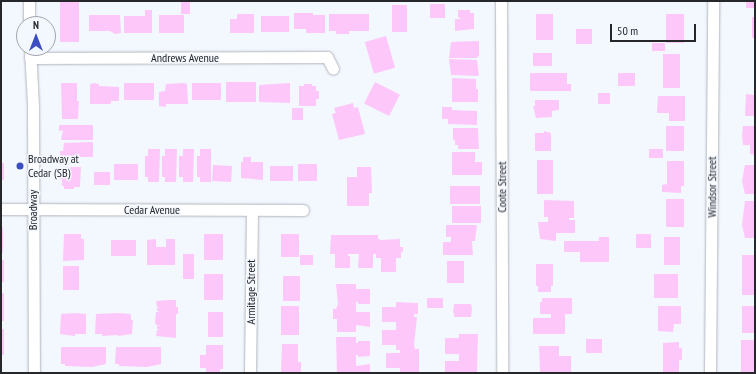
<!DOCTYPE html>
<html>
<head>
<meta charset="utf-8">
<style>
	body { margin:0 }
	#map { position:relative; width:756px; height:374px; overflow:hidden; background:#f3f7fe; font-family:"PT Sans Narrow",sans-serif }
	div>[style] { position:absolute }
	[style*='--x'] { left:calc(var(--x)*1px); top:calc(var(--y)*1px); width:calc(var(--w)*1px); rotate:calc(var(--a)*1deg) }
	.building>* { inset:0; background:#fdc7fa; transform-origin:0 0 }
	.roads { filter:drop-shadow(0 0 1px #b1b5bc) drop-shadow(0 0 1px #b1b5bc) }
	.minor>* { height:11px; margin:-5.5px; padding:0 5.5px; transform-origin:5.5px; border-radius:5.5px; background:#fff }
	.dots>* { width:11px; height:11px; translate:-50% -50%; box-sizing:border-box; border:2px solid #f3f7fe; border-radius:50% }
	span { translate:-50% -50%; white-space:nowrap; text-align:center; line-height:1.15; -webkit-text-stroke:3px #f3f7fe; paint-order:stroke }
	.street-label { font-size:12px; color:#26272a }
	.poi-label { font-size:12px; color:#26272a }
	.left { translate:0 -50%; text-align:left }
	.frame { position:absolute; inset:0; border:2px solid #26272a; pointer-events:none }
	.north { position:absolute; left:16px; top:16px; width:40px; height:40px; box-sizing:border-box; background:#f3f7fe; border:1px solid #a1a4a9; border-radius:50%; rotate:0deg; font-size:11px; font-weight:700; line-height:16px; text-align:center; color:#26272a }
	.north::after { content:''; display:block; margin:auto; width:14px; height:18px; background:#3b4dc0; clip-path:polygon(50% 0,100% 100%,50% 72%,0 100%) }
	.scale { position:absolute; left:610px; top:24px; width:86px; height:18px; box-sizing:border-box; border:2px solid #26272a; border-top:0; padding-left:5px; font-size:12px; line-height:14px; white-space:nowrap; color:#26272a; -webkit-text-stroke:3px #f3f7fe; paint-order:stroke }
</style>
</head>
<body>
<div id="map">
	<div class="building">
		<div style="left:60px;top:1px;width:19px;height:41px"></div>
		<div style="left:181px;top:1px;width:9px;height:13px"></div>
		<div style="left:664px;top:1px;width:21px;height:1px"></div>
		<div style="left:746px;top:1px;width:9px;height:7px"></div>
		<div style="left:430px;top:4px;width:15px;height:14px"></div>
		<div style="left:392px;top:5px;width:15px;height:27px"></div>
		<div style="clip-path:polygon(145px 10px,152px 10px,152px 33px,124px 33px,124px 16px,145px 16px)"></div>
		<div style="clip-path:polygon(458px 10px,470px 10px,470px 13px,474px 13px,474px 29px,455px 31px,455px 19px,461px 19px,458px 17px)"></div>
		<div style="clip-path:polygon(294px 13px,313px 13px,313px 15px,325px 15px,325px 33px,306px 33px,306px 29px,294px 29px)"></div>
		<div style="clip-path:polygon(237px 14px,254px 14px,254px 33px,230px 33px,230px 19px,237px 19px)"></div>
		<div style="clip-path:polygon(329px 14px,369px 14px,369px 31px,349px 31px,349px 34px,336px 34px,336px 31px,329px 31px)"></div>
		<div style="left:536px;top:14px;width:17px;height:26px"></div>
		<div style="left:666px;top:14px;width:18px;height:29px"></div>
		<div style="clip-path:polygon(89px 15px,120px 15px,121px 33px,115px 34px,110px 31px,89px 31px)"></div>
		<div style="left:159px;top:15px;width:25px;height:18px"></div>
		<div style="left:261px;top:16px;width:28px;height:16px"></div>
		<div style="left:752px;top:17px;width:3px;height:21px"></div>
		<div style="left:576px;top:29px;width:16px;height:15px"></div>
		<div style="left:386px;top:36px;width:33px;height:22px;rotate:74deg"></div>
		<div style="clip-path:polygon(477px 41px,479px 41px,479px 55px,477px 58px,449px 58px,451px 42px)"></div>
		<div style="left:652px;top:43px;width:13px;height:8px"></div>
		<div style="left:533px;top:53px;width:19px;height:13px"></div>
		<div style="left:663px;top:54px;width:17px;height:34px"></div>
		<div style="clip-path:polygon(449px 59px,477px 60px,479px 76px,451px 75px)"></div>
		<div style="clip-path:polygon(530px 73px,567px 73px,567px 84px,571px 84px,571px 91px,530px 91px)"></div>
		<div style="left:618px;top:73px;width:17px;height:13px"></div>
		<div style="clip-path:polygon(452px 78px,476px 79px,476px 89px,478px 89px,478px 102px,452px 102px)"></div>
		<div style="left:226px;top:82px;width:30px;height:20px"></div>
		<div style="left:375px;top:82px;width:28px;height:24px;rotate:27deg"></div>
		<div style="clip-path:polygon(61px 83px,77px 83px,77px 101px,79px 101px,78px 119px,62px 119px)"></div>
		<div style="clip-path:polygon(94px 83px,99px 84px,99px 86px,119px 87px,119px 101px,111px 101px,111px 104px,90px 104px,90px 84px)"></div>
		<div style="left:124px;top:83px;width:30px;height:17px"></div>
		<div style="clip-path:polygon(183px 83px,187px 84px,188px 104px,166px 104px,166px 107px,159px 106px,159px 92px,165px 91px,166px 84px)"></div>
		<div style="left:192px;top:83px;width:29px;height:17px"></div>
		<div style="clip-path:polygon(290px 83px,290px 103px,259px 102px,259px 85px)"></div>
		<div style="clip-path:polygon(304px 84px,312px 84px,312px 86px,316px 86px,316px 91px,319px 91px,319px 99px,316px 99px,316px 106px,299px 106px,299px 86px,304px 86px)"></div>
		<div style="left:598px;top:93px;width:12px;height:11px"></div>
		<div style="clip-path:polygon(746px 94px,755px 95px,755px 116px,745px 116px)"></div>
		<div style="clip-path:polygon(658px 96px,685px 96px,685px 121px,669px 121px,669px 113px,657px 113px)"></div>
		<div style="clip-path:polygon(535px 100px,559px 100px,559px 110px,552px 111px,552px 117px,536px 118px,533px 106px,535px 106px)"></div>
		<div style="clip-path:polygon(353px 103px,354px 108px,358px 107px,365px 134px,339px 140px,332px 114px,336px 113px,334px 108px)"></div>
		<div style="clip-path:polygon(442px 107px,452px 107px,452px 110px,477px 111px,477px 125px,448px 124px,448px 119px,442px 119px)"></div>
		<div style="left:303px;top:108px;width:12px;height:11px;rotate:90deg"></div>
		<div style="clip-path:polygon(59px 125px,93px 125px,93px 140px,61px 140px,63px 130px,59px 131px)"></div>
		<div style="left:666px;top:126px;width:18px;height:25px"></div>
		<div style="clip-path:polygon(743px 126px,755px 126px,755px 155px,750px 154px,750px 145px,743px 145px,742px 135px)"></div>
		<div style="clip-path:polygon(453px 128px,478px 128px,479px 149px,458px 149px,458px 145px,455px 145px,455px 140px,453px 140px)"></div>
		<div style="clip-path:polygon(544px 131px,551px 133px,551px 151px,535px 151px,535px 133px,544px 133px)"></div>
		<div style="clip-path:polygon(93px 142px,93px 157px,60px 157px,60px 151px,63px 151px,64px 143px)"></div>
		<div style="clip-path:polygon(148px 149px,160px 149px,159px 182px,148px 182px,148px 177px,145px 177px,145px 156px,148px 156px)"></div>
		<div style="clip-path:polygon(165px 149px,177px 149px,176px 182px,165px 182px,165px 177px,162px 177px,162px 156px,165px 156px)"></div>
		<div style="clip-path:polygon(183px 149px,194px 149px,193px 182px,183px 182px,183px 177px,179px 177px,179px 156px,183px 156px)"></div>
		<div style="clip-path:polygon(200px 149px,211px 149px,211px 182px,200px 182px,200px 177px,197px 177px,197px 156px,200px 156px)"></div>
		<div style="left:649px;top:149px;width:14px;height:9px"></div>
		<div style="clip-path:polygon(452px 152px,475px 152px,475px 162px,482px 162px,482px 175px,452px 175px)"></div>
		<div style="clip-path:polygon(243px 157px,251px 157px,251px 162px,263px 162px,263px 180px,241px 178px,241px 162px,243px 162px)"></div>
		<div style="left:537px;top:160px;width:16px;height:34px"></div>
		<div style="clip-path:polygon(667px 161px,684px 161px,684px 186px,681px 186px,681px 193px,662px 192px,662px 185px,667px 184px)"></div>
		<div style="left:1px;top:163px;width:3px;height:17px"></div>
		<div style="left:114px;top:164px;width:24px;height:16px"></div>
		<div style="left:298px;top:164px;width:19px;height:17px"></div>
		<div style="left:213px;top:165px;width:19px;height:16px;rotate:3deg"></div>
		<div style="clip-path:polygon(745px 165px,755px 165px,755px 194px,745px 194px,742px 181px)"></div>
		<div style="left:270px;top:166px;width:23px;height:15px"></div>
		<div style="clip-path:polygon(74px 167px,81px 167px,80px 187px,74px 187px,74px 189px,64px 189px,64px 186px,62px 186px,62px 179px,59px 179px,59px 174px,61px 174px,62px 168px)"></div>
		<div style="clip-path:polygon(357px 167px,371px 167px,372px 193px,369px 193px,369px 206px,347px 206px,347px 177px,357px 177px)"></div>
		<div style="left:94px;top:172px;width:16px;height:13px"></div>
		<div style="left:450px;top:186px;width:30px;height:18px"></div>
		<div style="left:666px;top:199px;width:18px;height:28px"></div>
		<div style="clip-path:polygon(544px 200px,574px 201px,574px 218px,569px 218px,569px 220px,575px 220px,575px 233px,556px 233px,556px 241px,540px 239px,538px 222px,548px 222px,548px 217px,544px 217px)"></div>
		<div style="clip-path:polygon(745px 201px,755px 201px,755px 238px,745px 238px,742px 225px)"></div>
		<div style="left:452px;top:206px;width:29px;height:17px"></div>
		<div style="clip-path:polygon(446px 225px,477px 225px,475px 241px,472px 241px,473px 255px,443px 255px,443px 242px,451px 242px,451px 237px,446px 237px)"></div>
		<div style="left:1px;top:227px;width:2px;height:26px"></div>
		<div style="clip-path:polygon(64px 234px,81px 234px,81px 239px,84px 239px,84px 260px,63px 261px)"></div>
		<div style="left:204px;top:234px;width:19px;height:26px"></div>
		<div style="left:281px;top:234px;width:18px;height:23px"></div>
		<div style="left:636px;top:234px;width:15px;height:14px"></div>
		<div style="clip-path:polygon(331px 235px,378px 235px,378px 239px,381px 240px,400px 239px,400px 247px,403px 247px,403px 252px,401px 252px,401px 258px,396px 258px,396px 272px,381px 272px,381px 258px,376px 258px,376px 254px,373px 254px,373px 268px,358px 268px,359px 254px,348px 254px,348px 256px,350px 256px,350px 268px,335px 268px,335px 254px,330px 254px)"></div>
		<div style="clip-path:polygon(599px 237px,609px 237px,609px 262px,580px 262px,580px 252px,564px 252px,564px 241px,599px 241px)"></div>
		<div style="left:664px;top:237px;width:16px;height:28px"></div>
		<div style="clip-path:polygon(156px 239px,156px 247px,166px 247px,166px 239px,175px 239px,175px 265px,147px 265px,147px 240px)"></div>
		<div style="left:111px;top:240px;width:25px;height:16px"></div>
		<div style="left:183px;top:254px;width:11px;height:25px"></div>
		<div style="left:300px;top:255px;width:13px;height:10px"></div>
		<div style="left:742px;top:255px;width:13px;height:40px"></div>
		<div style="left:1px;top:260px;width:3px;height:22px"></div>
		<div style="left:447px;top:261px;width:17px;height:22px"></div>
		<div style="clip-path:polygon(536px 264px,553px 264px,553px 286px,551px 286px,551px 292px,538px 292px,538px 286px,536px 286px)"></div>
		<div style="left:79px;top:266px;width:24px;height:16px;rotate:90deg"></div>
		<div style="left:204px;top:274px;width:19px;height:26px"></div>
		<div style="left:654px;top:274px;width:24px;height:24px"></div>
		<div style="left:283px;top:276px;width:17px;height:25px"></div>
		<div style="clip-path:polygon(336px 284px,356px 284px,356px 289px,370px 289px,370px 304px,358px 304px,358px 302px,356px 302px,356px 312px,370px 312px,370px 327px,356px 325px,356px 332px,337px 332px,337px 319px,333px 319px,333px 309px,336px 309px,338px 304px)"></div>
		<div style="left:1px;top:293px;width:3px;height:28px"></div>
		<div style="left:427px;top:298px;width:16px;height:10px"></div>
		<div style="clip-path:polygon(542px 298px,572px 298px,572px 314px,565px 314px,565px 334px,533px 334px,533px 318px,551px 318px,551px 314px,540px 314px,540px 302px,542px 302px)"></div>
		<div style="clip-path:polygon(169px 300px,176px 300px,176px 307px,178px 307px,178px 314px,176px 314px,176px 338px,156px 336px,157px 330px,160px 330px,157px 329px,157px 326px,160px 325px,156px 325px,155px 322px,156px 312px,160px 312px,157px 311px,157px 308px,160px 307px,157px 307px,156px 301px)"></div>
		<div style="clip-path:polygon(396px 302px,418px 303px,418px 314px,414px 314px,414px 317px,417px 317px,414px 345px,415px 349px,419px 349px,419px 373px,400px 372px,400px 368px,386px 368px,386px 353px,400px 353px,400px 350px,396px 350px,396px 345px,382px 345px,382px 330px,396px 330px,396px 322px,382px 322px,382px 307px,396px 307px)"></div>
		<div style="clip-path:polygon(454px 304px,471px 304px,472px 309px,471px 317px,454px 317px,454px 313px,453px 313px)"></div>
		<div style="left:281px;top:306px;width:18px;height:29px"></div>
		<div style="clip-path:polygon(658px 306px,681px 306px,681px 324px,674px 324px,673px 332px,658px 331px)"></div>
		<div style="left:742px;top:306px;width:13px;height:27px"></div>
		<div style="left:208px;top:312px;width:15px;height:25px"></div>
		<div style="clip-path:polygon(75px 313px,86px 314px,86px 334px,75px 334px,75px 336px,60px 334px,61px 314px)"></div>
		<div style="clip-path:polygon(118px 313px,131px 314px,131px 320px,133px 320px,132px 334px,118px 336px,118px 335px,102px 336px,102px 334px,95px 334px,96px 314px)"></div>
		<div style="left:1px;top:329px;width:3px;height:26px"></div>
		<div style="clip-path:polygon(459px 334px,478px 334px,477px 373px,445px 373px,445px 361px,459px 361px,459px 354px,445px 354px,445px 338px,459px 338px)"></div>
		<div style="clip-path:polygon(336px 337px,356px 337px,356px 343px,358px 343px,358px 341px,370px 341px,370px 356px,358px 357px,358px 355px,356px 355px,356px 366px,370px 364px,370px 373px,337px 373px)"></div>
		<div style="left:586px;top:339px;width:16px;height:14px"></div>
		<div style="left:741px;top:340px;width:14px;height:33px"></div>
		<div style="clip-path:polygon(679px 342px,679px 348px,682px 348px,682px 360px,679px 360px,679px 373px,663px 373px,663px 343px)"></div>
		<div style="clip-path:polygon(282px 344px,298px 344px,298px 362px,301px 362px,301px 373px,281px 373px)"></div>
		<div style="clip-path:polygon(206px 345px,223px 345px,223px 369px,220px 369px,220px 373px,206px 373px,206px 368px,200px 368px,200px 355px,206px 355px)"></div>
		<div style="clip-path:polygon(539px 346px,559px 346px,559px 356px,571px 356px,571px 373px,540px 373px)"></div>
		<div style="clip-path:polygon(61px 347px,106px 347px,106px 364px,92px 367px,65px 366px,65px 364px,61px 364px)"></div>
		<div style="clip-path:polygon(116px 347px,161px 347px,161px 364px,147px 367px,119px 366px,119px 364px,115px 364px)"></div>
	</div>
	<div class="roads">
		<div class="minor">
			<div style="--x:29;--y:1;--w:23;--a:90"></div>
			<div style="--x:501;--y:1;--w:372;--a:89.8"></div>
			<div style="--x:30;--y:48;--w:57;--a:87"></div>
			<div style="--x:33;--y:105;--w:268;--a:89.8"></div>
			<div style="--x:30;--y:58;--w:297;--a:-0.2"></div>
			<div style="--x:327;--y:57;--w:13;--a:63"></div>
			<div style="--x:1;--y:209;--w:302;--a:0.2"></div>
			<div style="--x:250;--y:373;--w:163;--a:-89.3"></div>
			<div style="--x:710;--y:373;--w:372;--a:-89.5"></div>
		</div>
	</div>
	<div class="dots">
		<div style="left:20px;top:166px;background:#3b4dc0"></div>
	</div>
	<div class="street-label">
		<span style="left:185px;top:58px">Andrews Avenue</span>
		<span style="left:502px;top:187px;rotate:-90deg">Coote Street</span>
		<span style="left:712px;top:187px;rotate:-90deg">Windsor Street</span>
		<span style="left:33px;top:210px;rotate:-90deg">Broadway</span>
		<span style="left:152px;top:210px">Cedar Avenue</span>
		<span style="left:251px;top:292px;rotate:-90deg">Armitage Street</span>
	</div>
	<div class="poi-label">
		<span class="left" style="left:28px;top:166px">Broadway at<br>Cedar (SB)</span>
	</div>
	<div class="frame"></div>
	<div class="north">N</div>
	<div class="scale">50 m</div>
</div>
</body>
</html>
